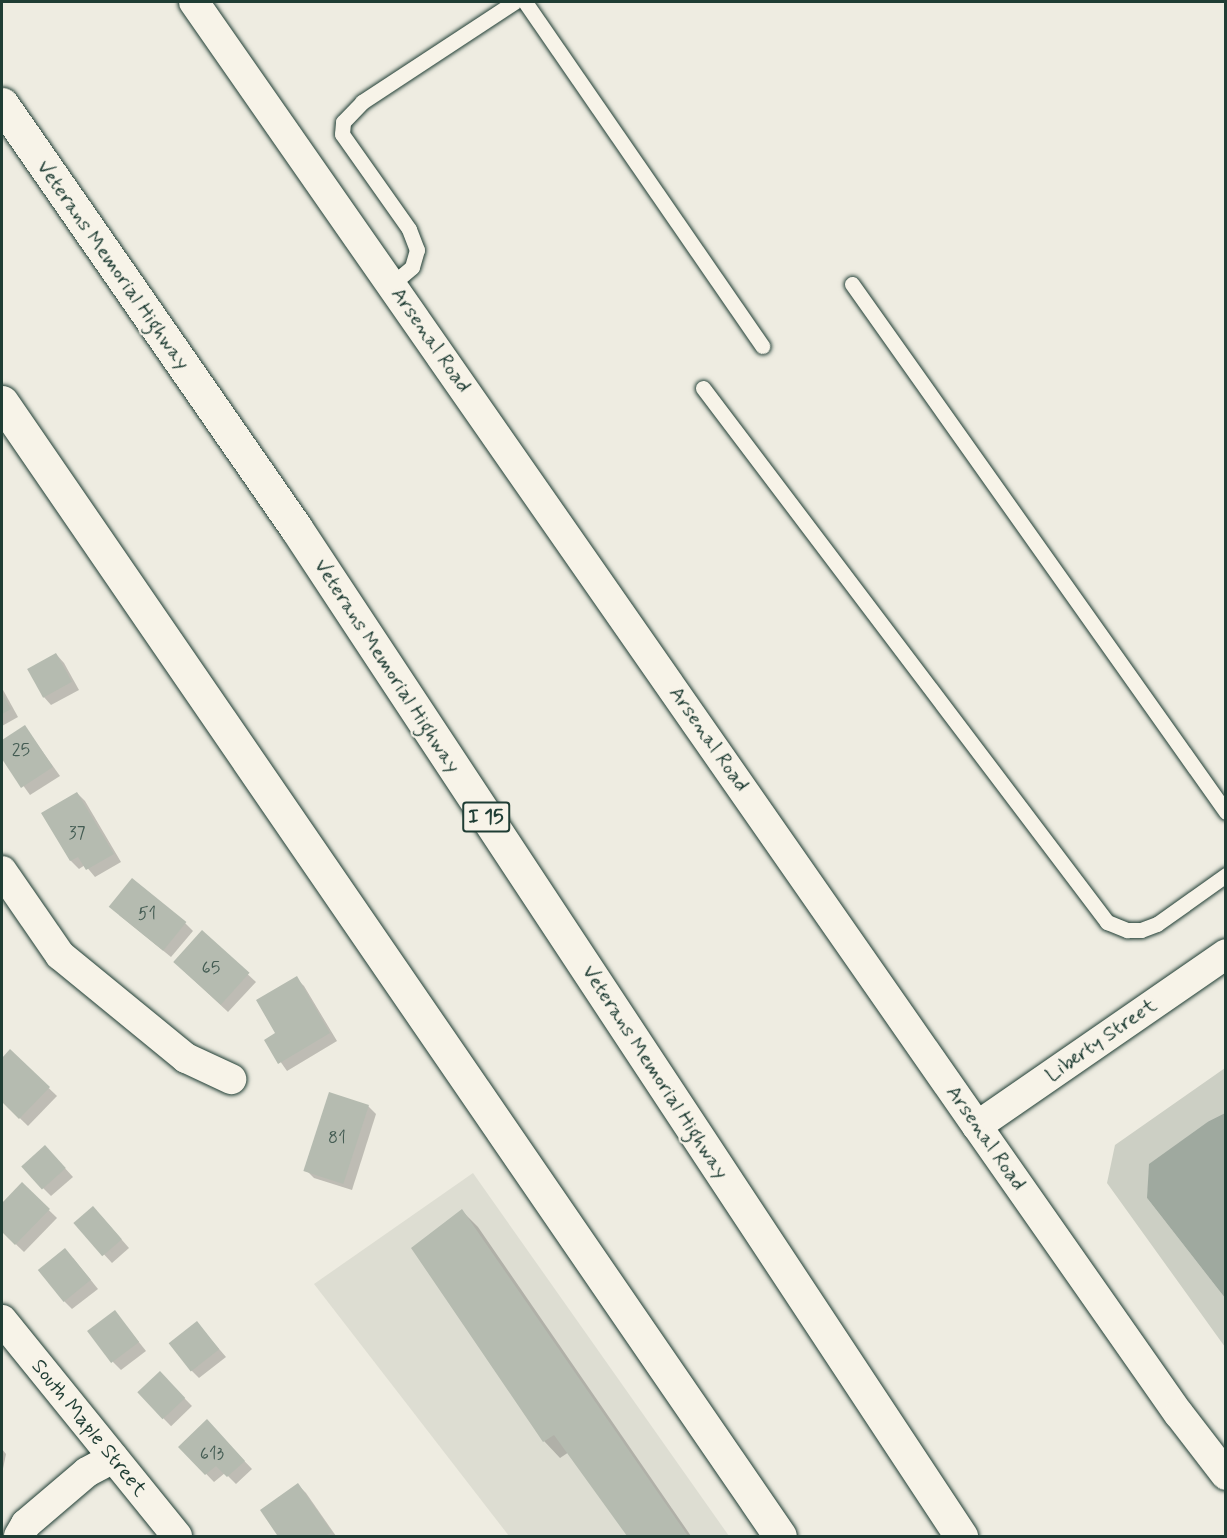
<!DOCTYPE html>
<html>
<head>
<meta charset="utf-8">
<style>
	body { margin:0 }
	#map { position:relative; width:1227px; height:1538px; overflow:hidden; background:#eeece1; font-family:Mynerve,sans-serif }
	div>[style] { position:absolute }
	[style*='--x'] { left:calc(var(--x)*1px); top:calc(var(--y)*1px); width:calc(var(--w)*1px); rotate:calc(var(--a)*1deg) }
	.built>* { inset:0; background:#ddddd2 }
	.green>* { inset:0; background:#cccfc4 }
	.water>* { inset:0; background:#9fa99f }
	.shadow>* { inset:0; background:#0003; transform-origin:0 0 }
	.building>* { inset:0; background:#b5bbb0; transform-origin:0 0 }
	.roads { filter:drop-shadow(0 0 2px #1f3d34) drop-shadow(0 0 2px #1f3d34) }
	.lane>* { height:15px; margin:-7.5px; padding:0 7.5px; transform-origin:7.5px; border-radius:7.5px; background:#f7f3e8 }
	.street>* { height:30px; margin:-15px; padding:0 15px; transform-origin:15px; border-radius:15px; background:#f7f3e8 }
	.highway>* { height:33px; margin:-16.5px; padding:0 16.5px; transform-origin:16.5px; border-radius:16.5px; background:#f7f3e8 }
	span { translate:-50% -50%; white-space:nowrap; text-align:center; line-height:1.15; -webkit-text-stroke:4.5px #f7f3e8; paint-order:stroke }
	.number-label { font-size:18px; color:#445c53 }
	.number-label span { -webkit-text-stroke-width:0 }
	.shield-label span { padding:2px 4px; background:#f7f3e8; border:2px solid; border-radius:4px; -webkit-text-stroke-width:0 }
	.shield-label { font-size:20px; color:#1f3d34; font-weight:700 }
	.street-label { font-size:21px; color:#1f3d34 }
	.frame { position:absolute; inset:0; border:3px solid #1f3d34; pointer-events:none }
</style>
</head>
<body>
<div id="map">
	<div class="built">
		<div style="clip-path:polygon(473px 1173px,729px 1536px,509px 1536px,314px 1284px)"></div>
	</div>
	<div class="green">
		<div style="clip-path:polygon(1225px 1068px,1225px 1113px,1209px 1121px,1147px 1198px,1225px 1298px,1225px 1347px,1107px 1183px,1115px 1145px)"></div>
	</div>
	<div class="water">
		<div style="clip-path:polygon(1225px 1113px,1225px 1298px,1147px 1198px,1149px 1164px,1209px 1121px)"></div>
	</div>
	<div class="shadow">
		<div style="clip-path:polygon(56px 654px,64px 663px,79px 690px,51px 705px,43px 696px,29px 669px)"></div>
		<div style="clip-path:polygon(2px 688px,18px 717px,2px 726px)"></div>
		<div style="clip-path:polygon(25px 727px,60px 776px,30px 795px,2px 756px,2px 742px)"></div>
		<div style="clip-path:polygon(77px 793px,85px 801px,121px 862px,95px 877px,85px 865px,79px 869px,71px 861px,43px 814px)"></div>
		<div style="clip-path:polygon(119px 915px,185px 923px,193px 931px,171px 957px)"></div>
		<div style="clip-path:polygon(202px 932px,256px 982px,228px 1012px,183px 970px)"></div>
		<div style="clip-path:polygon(296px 978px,304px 986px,337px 1041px,287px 1071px,266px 1041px,278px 1034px)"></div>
		<div style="clip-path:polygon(10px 1051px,57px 1096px,28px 1126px,2px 1101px,2px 1060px)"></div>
		<div style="clip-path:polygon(368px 1106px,376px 1114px,352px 1190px,314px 1178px,306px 1170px)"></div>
		<div style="clip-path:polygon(53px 1155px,73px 1177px,51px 1196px,43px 1188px)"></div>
		<div style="clip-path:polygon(22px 1184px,57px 1218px,24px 1252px,2px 1231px,2px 1205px)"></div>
		<div style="clip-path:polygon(462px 1211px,478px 1227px,691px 1536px,629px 1536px,569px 1452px,560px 1458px,544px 1441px,413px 1249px)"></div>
		<div style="clip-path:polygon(101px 1216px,129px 1248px,112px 1263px,75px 1223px)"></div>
		<div style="clip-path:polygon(73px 1258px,98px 1289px,72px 1309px,64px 1301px)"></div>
		<div style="clip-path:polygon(115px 1312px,146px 1351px,121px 1370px,113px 1362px)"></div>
		<div style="clip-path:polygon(197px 1323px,226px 1357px,199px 1378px,191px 1370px)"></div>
		<div style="left:160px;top:1373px;width:46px;height:29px;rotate:46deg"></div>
		<div style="clip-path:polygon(215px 1430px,252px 1469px,236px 1484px,225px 1473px,214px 1482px,180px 1447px)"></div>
		<div style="clip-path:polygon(2px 1449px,6px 1454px,2px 1474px)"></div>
		<div style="clip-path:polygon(298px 1485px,306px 1493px,336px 1536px,278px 1536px)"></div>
	</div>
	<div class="building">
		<div style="left:56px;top:653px;width:33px;height:33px;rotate:61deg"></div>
		<div style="clip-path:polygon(2px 692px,11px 709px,2px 714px)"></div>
		<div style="clip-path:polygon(25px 725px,53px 767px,21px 788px,2px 759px,2px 740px)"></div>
		<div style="clip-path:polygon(77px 792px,114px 854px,86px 870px,78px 857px,70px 861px,41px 813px)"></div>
		<div style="left:132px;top:878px;width:70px;height:37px;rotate:39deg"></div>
		<div style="left:202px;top:930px;width:64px;height:43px;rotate:42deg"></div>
		<div style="clip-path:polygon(297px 976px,330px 1033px,278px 1064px,264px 1040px,275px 1033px,256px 1000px)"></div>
		<div style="clip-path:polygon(10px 1049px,50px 1087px,19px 1119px,2px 1102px,2px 1058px)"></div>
		<div style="left:329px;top:1092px;width:42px;height:83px;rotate:18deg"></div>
		<div style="left:45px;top:1145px;width:31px;height:32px;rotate:48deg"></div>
		<div style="clip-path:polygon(22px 1182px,50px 1209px,15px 1245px,2px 1232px,2px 1203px)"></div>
		<div style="left:93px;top:1206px;width:44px;height:26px;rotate:49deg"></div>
		<div style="clip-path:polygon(462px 1209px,688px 1536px,627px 1536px,554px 1435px,543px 1442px,411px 1248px)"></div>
		<div style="left:65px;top:1248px;width:41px;height:35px;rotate:51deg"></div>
		<div style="left:115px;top:1310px;width:40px;height:35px;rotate:53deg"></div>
		<div style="left:197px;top:1321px;width:36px;height:36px;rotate:52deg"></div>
		<div style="left:160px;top:1371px;width:37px;height:31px;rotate:47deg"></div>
		<div style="clip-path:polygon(207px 1419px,245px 1461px,227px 1477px,216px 1466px,205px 1475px,178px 1447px)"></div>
		<div style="clip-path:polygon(298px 1483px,332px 1532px,326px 1536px,275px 1536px,277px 1535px,260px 1510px)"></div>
	</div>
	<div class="roads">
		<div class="lane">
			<div style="--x:525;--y:2;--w:418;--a:55.4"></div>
			<div style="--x:392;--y:284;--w:26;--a:-40"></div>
			<div style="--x:412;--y:267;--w:18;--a:-74"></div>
			<div style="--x:417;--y:250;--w:22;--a:-111"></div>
			<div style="--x:409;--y:229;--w:116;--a:-125.2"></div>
			<div style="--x:342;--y:134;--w:12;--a:-85"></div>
			<div style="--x:343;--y:122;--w:28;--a:-46"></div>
			<div style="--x:362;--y:102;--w:182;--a:-33.3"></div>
			<div style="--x:852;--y:284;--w:647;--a:54.69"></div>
			<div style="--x:703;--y:388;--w:670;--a:52.89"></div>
			<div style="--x:1107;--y:922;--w:22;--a:22"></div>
			<div style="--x:1127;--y:930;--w:14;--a:0"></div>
			<div style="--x:1141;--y:930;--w:17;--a:-21"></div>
			<div style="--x:1157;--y:924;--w:85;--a:-35.4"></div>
		</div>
		<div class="street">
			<div style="--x:194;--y:2;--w:1370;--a:55.14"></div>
			<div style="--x:977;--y:1126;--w:352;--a:55"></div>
			<div style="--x:1179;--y:1414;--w:77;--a:52.4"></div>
			<div style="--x:2;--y:871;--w:102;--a:55.4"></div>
			<div style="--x:60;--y:955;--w:163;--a:39.3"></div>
			<div style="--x:186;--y:1058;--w:50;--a:25"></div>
			<div style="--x:977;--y:1126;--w:303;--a:-34.6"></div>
			<div style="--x:2;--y:1320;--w:278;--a:51"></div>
			<div style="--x:19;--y:1536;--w:14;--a:-60"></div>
			<div style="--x:26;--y:1524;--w:80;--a:-40.4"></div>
			<div style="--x:87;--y:1472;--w:30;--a:-28"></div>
		</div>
		<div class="highway">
			<div style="--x:2;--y:104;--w:516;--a:55.26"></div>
			<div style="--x:296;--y:528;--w:1208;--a:56.59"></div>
			<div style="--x:2;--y:402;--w:1375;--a:55.55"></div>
		</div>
	</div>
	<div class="number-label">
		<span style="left:21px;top:750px">25</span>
		<span style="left:77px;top:833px">37</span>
		<span style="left:147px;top:914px">51</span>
		<span style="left:211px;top:968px">65</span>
		<span style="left:337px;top:1138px">81</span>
		<span style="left:212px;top:1454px">613</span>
	</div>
	<div class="shield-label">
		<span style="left:486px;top:817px">I 15</span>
	</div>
	<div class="street-label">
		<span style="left:113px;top:265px;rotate:55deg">Veterans Memorial Highway</span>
		<span style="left:431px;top:340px;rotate:55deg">Arsenal Road</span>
		<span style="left:387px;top:666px;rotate:57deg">Veterans Memorial Highway</span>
		<span style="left:709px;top:739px;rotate:55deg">Arsenal Road</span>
		<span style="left:1101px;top:1040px;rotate:-35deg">Liberty Street</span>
		<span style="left:655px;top:1072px;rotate:57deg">Veterans Memorial Highway</span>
		<span style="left:986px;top:1138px;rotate:55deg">Arsenal Road</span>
		<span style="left:89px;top:1428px;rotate:51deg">South Maple Street</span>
	</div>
	<div class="frame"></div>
</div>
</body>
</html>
